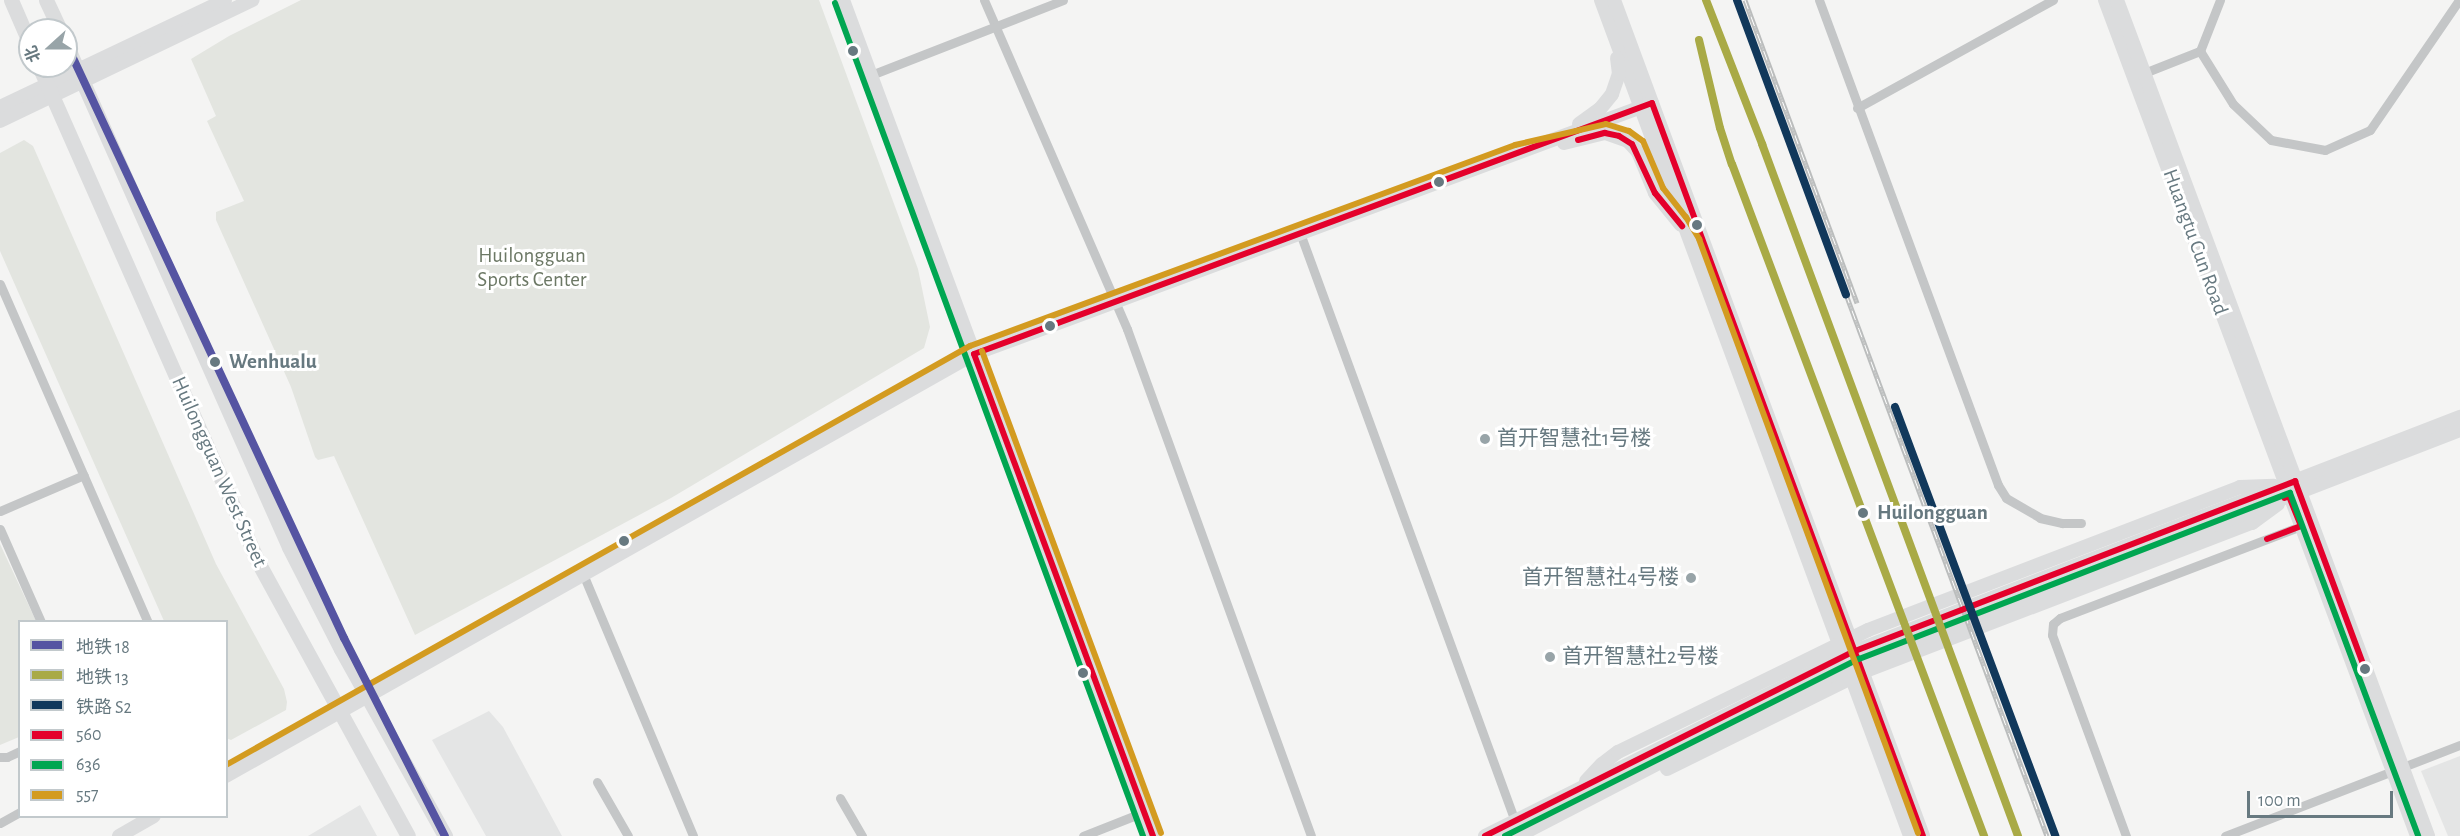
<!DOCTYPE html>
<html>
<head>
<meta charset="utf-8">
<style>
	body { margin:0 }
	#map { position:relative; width:2460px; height:836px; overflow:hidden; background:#f4f4f3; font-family:"Alegreya Sans","Noto Sans SC",sans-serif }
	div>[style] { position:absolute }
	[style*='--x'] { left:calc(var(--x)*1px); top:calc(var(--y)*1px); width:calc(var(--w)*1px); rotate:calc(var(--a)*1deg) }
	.built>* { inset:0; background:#e4e5e5 }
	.green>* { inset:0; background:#e3e5e0 }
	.street>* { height:9px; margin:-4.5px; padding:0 4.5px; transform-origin:4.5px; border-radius:4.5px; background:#c4c6c7 }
	.secondary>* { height:14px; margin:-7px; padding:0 7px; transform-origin:7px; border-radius:7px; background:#dbdcdd }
	.primary>* { height:15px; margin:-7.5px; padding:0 7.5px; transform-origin:7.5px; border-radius:7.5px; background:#dbdcdd }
	.rail>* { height:5px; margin-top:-2.5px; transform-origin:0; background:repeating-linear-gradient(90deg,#fff 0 9px,#bbbdbd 0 18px); box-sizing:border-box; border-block:2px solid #bbbdbd }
	.bus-1>* { height:6px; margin:-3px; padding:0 3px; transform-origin:3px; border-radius:3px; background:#e4002b }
	.bus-2>* { height:6px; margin:-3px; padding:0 3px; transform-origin:3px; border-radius:3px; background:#00a651 }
	.bus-3>* { height:6px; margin:-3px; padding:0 3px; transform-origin:3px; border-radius:3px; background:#d39b20 }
	.rail-1>* { height:8px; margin:-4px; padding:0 4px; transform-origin:4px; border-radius:4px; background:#11385b }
	.metro-1>* { height:8px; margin:-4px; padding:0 4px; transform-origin:4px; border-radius:4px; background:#5554a2 }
	.metro-2>* { height:8px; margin:-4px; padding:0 4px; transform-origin:4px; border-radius:4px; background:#a9aa46 }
	.dots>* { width:16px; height:16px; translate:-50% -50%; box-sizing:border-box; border:3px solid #fff; border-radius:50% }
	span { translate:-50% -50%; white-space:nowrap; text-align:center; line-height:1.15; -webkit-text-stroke:6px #fff; paint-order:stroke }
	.street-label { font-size:21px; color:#677980 }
	.park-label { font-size:21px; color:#6c7865 }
	.stop-label { font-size:21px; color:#677980; font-weight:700 }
	.left { translate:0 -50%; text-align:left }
	.poi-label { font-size:21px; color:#677980 }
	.right { translate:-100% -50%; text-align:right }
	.legend { position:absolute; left:18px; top:620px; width:210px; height:198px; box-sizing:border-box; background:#fff; border:2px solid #c2c9cc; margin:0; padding:8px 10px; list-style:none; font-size:18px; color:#677980 }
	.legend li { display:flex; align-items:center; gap:12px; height:30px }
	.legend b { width:30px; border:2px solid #c2c9cc }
	.north { position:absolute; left:18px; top:18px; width:60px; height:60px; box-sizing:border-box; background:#fff; border:2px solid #c2c9cc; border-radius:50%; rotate:249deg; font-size:16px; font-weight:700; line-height:24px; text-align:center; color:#677980 }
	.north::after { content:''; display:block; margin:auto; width:21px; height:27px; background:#98a4a8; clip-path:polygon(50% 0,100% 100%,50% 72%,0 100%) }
	.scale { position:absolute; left:2247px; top:791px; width:146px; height:27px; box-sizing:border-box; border:3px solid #677980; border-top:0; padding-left:8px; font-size:18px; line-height:21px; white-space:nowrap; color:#677980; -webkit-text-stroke:4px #fff; paint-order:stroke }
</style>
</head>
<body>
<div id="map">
	<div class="built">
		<div style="clip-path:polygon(489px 711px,503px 727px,562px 836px,486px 836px,432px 740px)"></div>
		<div style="clip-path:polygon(2460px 756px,2460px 836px,2448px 836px,2421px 771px)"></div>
		<div style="clip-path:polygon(360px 805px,377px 836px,308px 836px)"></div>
	</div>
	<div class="green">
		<div style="clip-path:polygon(301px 0,819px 0,918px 269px,930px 327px,924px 348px,671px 498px,415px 635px,334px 456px,318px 460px,315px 457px,291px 387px,216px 220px,216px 212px,244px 201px,207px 121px,216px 116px,191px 59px,229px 36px)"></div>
		<div style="clip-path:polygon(24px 140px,33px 146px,216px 564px,284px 689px,287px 702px,286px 710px,231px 740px,226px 738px,226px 622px,164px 621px,0 251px,0 153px)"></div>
		<div style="clip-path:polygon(0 544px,36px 621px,20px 622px,19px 737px,0 745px)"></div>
	</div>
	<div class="street">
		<div style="--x:984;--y:0;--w:359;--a:66.5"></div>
		<div style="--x:1127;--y:329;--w:539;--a:70.05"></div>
		<div style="--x:1819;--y:0;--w:517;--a:69.74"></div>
		<div style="--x:1998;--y:485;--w:15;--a:58"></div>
		<div style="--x:2006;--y:498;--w:39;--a:30"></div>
		<div style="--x:2040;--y:518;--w:23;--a:13"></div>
		<div style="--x:2062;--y:523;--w:19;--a:0"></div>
		<div style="--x:2200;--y:51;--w:55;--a:-68.6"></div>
		<div style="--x:871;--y:75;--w:206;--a:-21.3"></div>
		<div style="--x:2139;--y:75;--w:66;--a:-21.5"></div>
		<div style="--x:2200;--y:51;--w:62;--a:58.1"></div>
		<div style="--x:2233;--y:104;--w:52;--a:43.5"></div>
		<div style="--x:2271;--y:140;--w:55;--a:10.5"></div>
		<div style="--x:2325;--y:150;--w:49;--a:-24"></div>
		<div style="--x:2370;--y:130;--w:158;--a:-55.6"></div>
		<div style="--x:1857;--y:108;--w:224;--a:-28.9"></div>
		<div style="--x:1300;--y:233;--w:626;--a:69.92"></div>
		<div style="--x:0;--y:284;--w:369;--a:66.4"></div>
		<div style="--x:0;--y:511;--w:91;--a:-23.2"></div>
		<div style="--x:0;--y:529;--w:102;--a:66.2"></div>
		<div style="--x:583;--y:574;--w:284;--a:67.2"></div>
		<div style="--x:0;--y:757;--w:7;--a:0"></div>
		<div style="--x:7;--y:757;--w:14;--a:-25"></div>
		<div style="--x:597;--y:782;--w:62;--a:60.1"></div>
		<div style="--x:840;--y:798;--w:44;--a:59.9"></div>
		<div style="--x:0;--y:823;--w:23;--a:-29"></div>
		<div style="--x:1083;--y:836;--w:66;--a:-21.5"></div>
		<div style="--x:2126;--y:836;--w:214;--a:-110.2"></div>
		<div style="--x:2052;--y:635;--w:11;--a:-85"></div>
		<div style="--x:2053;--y:624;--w:9;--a:-41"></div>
		<div style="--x:2060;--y:618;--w:258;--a:-20.9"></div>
		<div style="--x:2225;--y:836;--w:252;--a:-21.2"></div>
	</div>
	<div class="secondary">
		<div style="--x:843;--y:0;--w:892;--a:69.65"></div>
		<div style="--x:1601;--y:0;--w:891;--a:69.71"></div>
		<div style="--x:1614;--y:0;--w:891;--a:69.71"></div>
		<div style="--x:2105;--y:0;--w:892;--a:69.53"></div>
		<div style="--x:2117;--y:0;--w:892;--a:69.59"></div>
		<div style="--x:0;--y:107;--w:249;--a:-25.4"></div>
		<div style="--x:0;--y:121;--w:280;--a:-25.6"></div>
		<div style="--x:1579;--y:124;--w:26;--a:-36"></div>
		<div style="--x:1600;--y:109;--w:19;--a:-51"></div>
		<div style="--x:1612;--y:94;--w:21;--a:-71"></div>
		<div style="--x:1619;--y:74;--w:16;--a:-97"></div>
		<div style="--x:1564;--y:143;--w:42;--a:-13.7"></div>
		<div style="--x:1605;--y:133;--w:24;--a:19"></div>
		<div style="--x:1628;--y:141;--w:15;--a:48"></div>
		<div style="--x:1638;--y:152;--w:44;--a:67.5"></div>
		<div style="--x:1655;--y:193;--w:41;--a:50.9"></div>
		<div style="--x:1667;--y:769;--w:219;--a:-26.3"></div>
		<div style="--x:1863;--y:672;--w:417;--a:-21"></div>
		<div style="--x:2252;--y:523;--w:32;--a:-36"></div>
		<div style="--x:226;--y:776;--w:859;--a:-29.43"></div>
		<div style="--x:974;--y:354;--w:723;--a:-20.31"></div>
		<div style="--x:1586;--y:781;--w:23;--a:-47"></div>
		<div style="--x:1602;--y:764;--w:20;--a:-37"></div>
		<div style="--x:1618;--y:752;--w:278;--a:-26"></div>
		<div style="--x:1868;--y:630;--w:399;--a:-21"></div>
		<div style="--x:2240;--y:487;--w:34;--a:-2"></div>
		<div style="--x:119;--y:836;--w:40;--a:-29.7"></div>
		<div style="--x:1485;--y:836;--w:414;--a:-26.6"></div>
		<div style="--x:1855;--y:651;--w:649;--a:-21.15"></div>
		<div style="--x:1518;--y:836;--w:318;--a:-27.4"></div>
		<div style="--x:1800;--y:690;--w:66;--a:-25"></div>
		<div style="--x:1860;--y:662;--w:643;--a:-21.14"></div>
	</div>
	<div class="primary">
		<div style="--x:11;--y:0;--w:48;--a:66.6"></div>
		<div style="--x:46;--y:0;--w:33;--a:65"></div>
		<div style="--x:66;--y:44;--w:550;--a:66.09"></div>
		<div style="--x:289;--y:547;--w:114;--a:63"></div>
		<div style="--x:341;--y:649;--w:214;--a:60.9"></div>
		<div style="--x:39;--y:66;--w:542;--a:66.18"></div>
		<div style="--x:258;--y:562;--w:312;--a:61.3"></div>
	</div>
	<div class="rail">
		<div style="--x:1745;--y:0;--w:323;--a:69.7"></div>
		<div style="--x:1846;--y:294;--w:578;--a:69.65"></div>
	</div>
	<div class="bus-1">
		<div style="--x:1578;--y:140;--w:28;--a:-15"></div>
		<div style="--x:1605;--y:133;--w:14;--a:12"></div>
		<div style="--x:1619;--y:136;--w:15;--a:32"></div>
		<div style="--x:1632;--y:144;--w:54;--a:64.9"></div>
		<div style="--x:1655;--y:193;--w:43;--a:50.7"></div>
		<div style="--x:974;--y:354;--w:723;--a:-20.31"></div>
		<div style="--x:1652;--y:103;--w:781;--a:69.71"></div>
		<div style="--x:974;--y:354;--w:514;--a:69.63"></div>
		<div style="--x:2267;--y:539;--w:36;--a:-21"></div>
		<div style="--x:2301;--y:526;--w:32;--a:-112"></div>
		<div style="--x:2289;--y:496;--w:5;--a:158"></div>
		<div style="--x:1485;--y:836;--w:414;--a:-26.6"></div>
		<div style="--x:1855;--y:651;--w:472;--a:-21.1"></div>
		<div style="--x:2295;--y:481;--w:201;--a:69.6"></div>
	</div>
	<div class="bus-2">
		<div style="--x:835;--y:3;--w:888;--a:69.71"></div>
		<div style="--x:1505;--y:836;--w:396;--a:-26.6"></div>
		<div style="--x:1859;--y:659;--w:462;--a:-21.1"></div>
		<div style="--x:2290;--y:493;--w:366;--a:69.5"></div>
	</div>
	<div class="bus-3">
		<div style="--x:982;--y:351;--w:514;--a:69.63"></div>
		<div style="--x:226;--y:765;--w:854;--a:-29.39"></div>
		<div style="--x:970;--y:346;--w:581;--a:-20.24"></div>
		<div style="--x:1515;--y:145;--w:93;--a:-13"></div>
		<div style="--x:1606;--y:124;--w:24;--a:17"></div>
		<div style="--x:1629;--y:131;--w:17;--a:36"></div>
		<div style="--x:1643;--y:141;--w:51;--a:66.9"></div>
		<div style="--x:1663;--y:188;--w:37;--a:52"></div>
		<div style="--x:1686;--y:217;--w:26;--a:59"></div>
		<div style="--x:1699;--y:239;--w:633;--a:69.76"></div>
	</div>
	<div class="rail-1">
		<div style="--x:1737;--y:0;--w:314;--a:69.7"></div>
		<div style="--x:1895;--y:407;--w:458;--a:69.5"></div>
	</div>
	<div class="metro-1">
		<div style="--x:66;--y:43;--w:657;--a:64.96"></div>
		<div style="--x:344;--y:638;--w:222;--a:63"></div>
	</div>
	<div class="metro-2">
		<div style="--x:1706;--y:0;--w:155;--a:68.7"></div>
		<div style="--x:1762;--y:144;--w:738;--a:69.7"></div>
		<div style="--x:1699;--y:40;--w:90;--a:76.6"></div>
		<div style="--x:1720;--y:128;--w:38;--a:72"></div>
		<div style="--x:1732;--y:164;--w:718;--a:69.44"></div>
	</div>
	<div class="dots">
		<div style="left:853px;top:51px;background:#677980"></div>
		<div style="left:1439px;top:182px;background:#677980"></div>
		<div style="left:1697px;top:225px;background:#677980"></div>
		<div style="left:1050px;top:326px;background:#677980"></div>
		<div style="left:215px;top:362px;background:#677980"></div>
		<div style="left:1485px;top:439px;background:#98a4a8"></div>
		<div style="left:1863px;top:513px;background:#677980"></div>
		<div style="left:624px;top:541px;background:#677980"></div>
		<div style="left:1691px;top:578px;background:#98a4a8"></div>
		<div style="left:1550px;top:657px;background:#98a4a8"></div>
		<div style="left:2365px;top:669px;background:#677980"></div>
		<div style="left:1083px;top:673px;background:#677980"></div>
	</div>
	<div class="street-label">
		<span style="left:2195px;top:242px;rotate:70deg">Huangtu Cun Road</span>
		<span style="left:219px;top:472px;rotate:66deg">Huilongguan West Street</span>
	</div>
	<div class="park-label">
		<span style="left:532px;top:268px">Huilongguan<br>Sports Center</span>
	</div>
	<div class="stop-label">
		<span class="left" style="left:229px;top:362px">Wenhualu</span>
		<span class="left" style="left:1877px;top:513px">Huilongguan</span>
	</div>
	<div class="poi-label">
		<span class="left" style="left:1497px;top:439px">首开智慧社1号楼</span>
		<span class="right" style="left:1679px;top:578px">首开智慧社4号楼</span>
		<span class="left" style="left:1562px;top:657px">首开智慧社2号楼</span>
	</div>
	<ul class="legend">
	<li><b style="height:8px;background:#5554a2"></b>地铁 18</li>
	<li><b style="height:8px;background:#a9aa46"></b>地铁 13</li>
	<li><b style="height:8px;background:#11385b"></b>铁路 S2</li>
	<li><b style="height:8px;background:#e4002b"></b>560</li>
	<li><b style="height:8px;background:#00a651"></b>636</li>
	<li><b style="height:8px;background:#d39b20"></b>557</li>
	</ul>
	<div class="north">北</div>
	<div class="scale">100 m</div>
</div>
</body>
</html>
